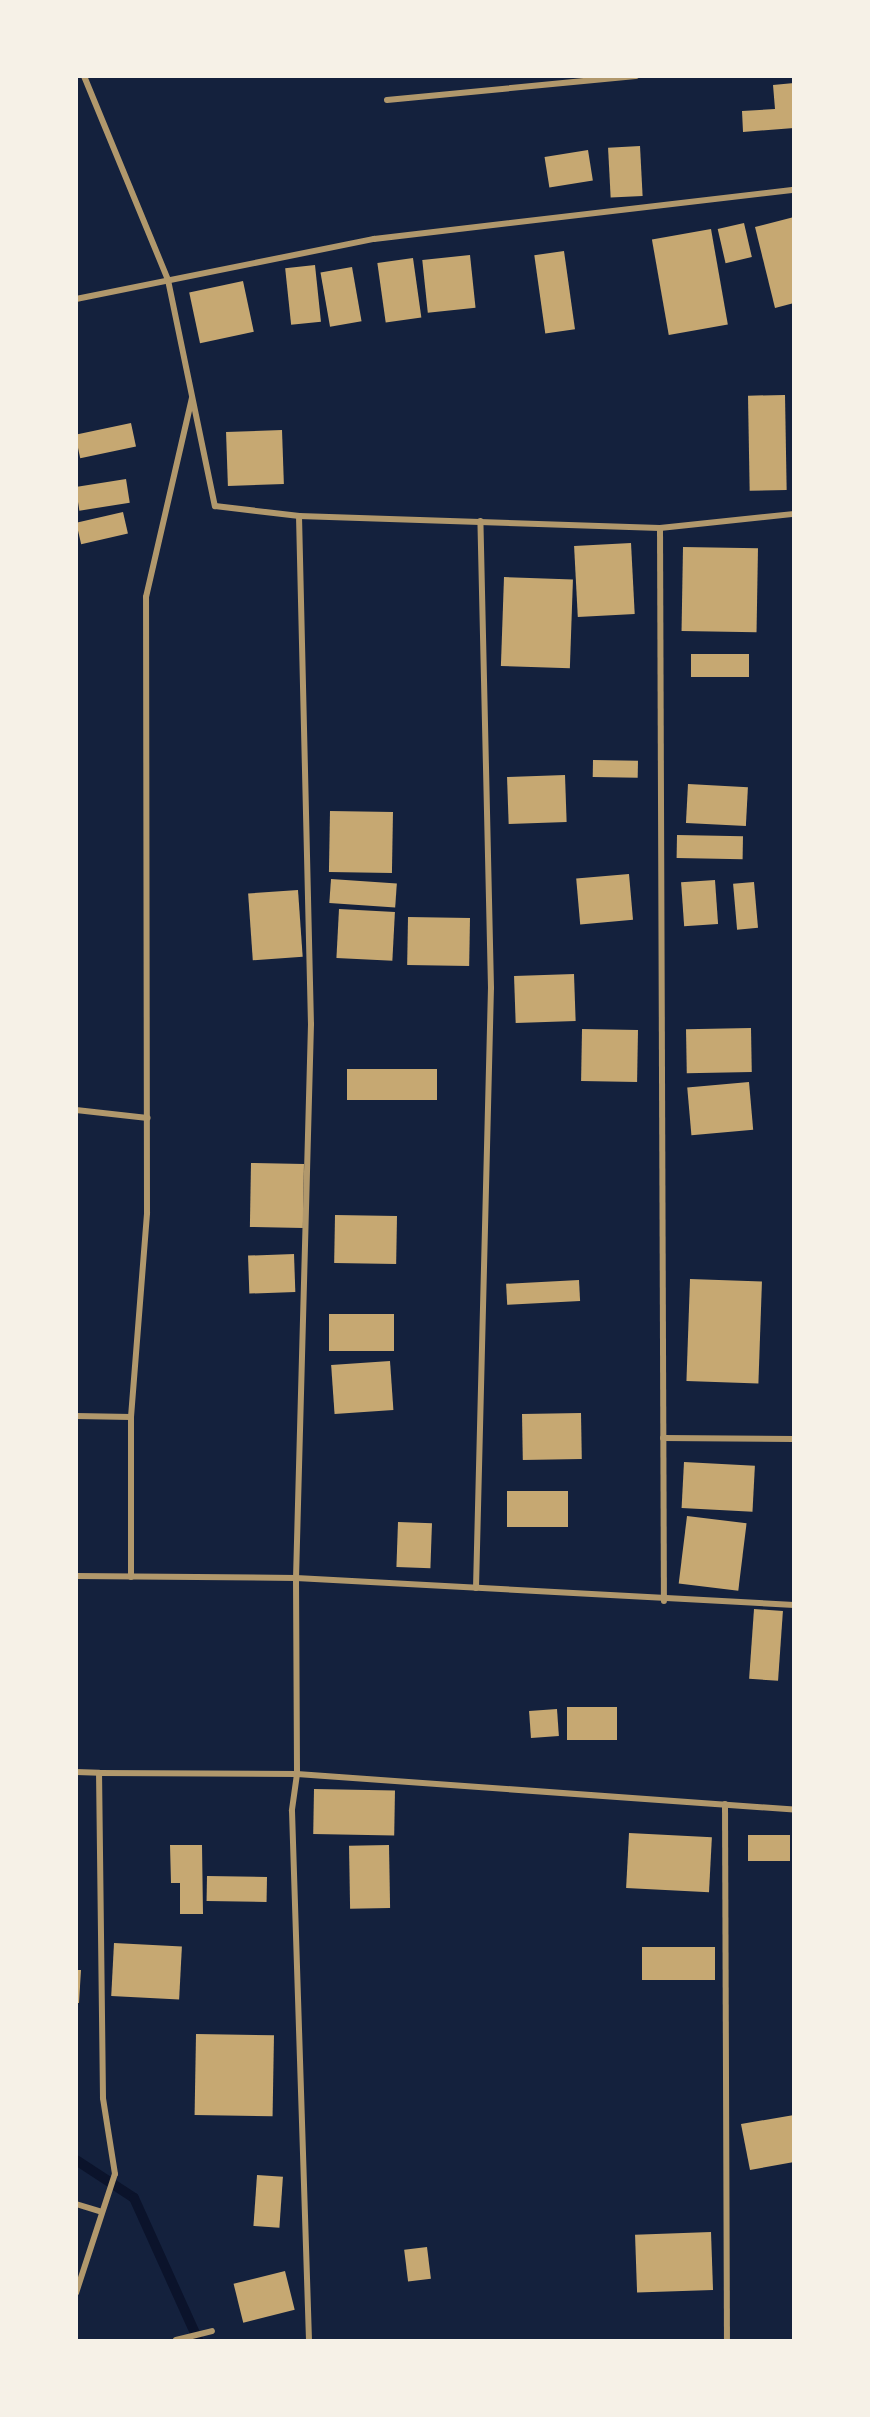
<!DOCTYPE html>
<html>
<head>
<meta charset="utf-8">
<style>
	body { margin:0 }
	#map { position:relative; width:870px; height:2417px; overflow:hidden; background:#14213d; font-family:"IBM Plex Serif",serif }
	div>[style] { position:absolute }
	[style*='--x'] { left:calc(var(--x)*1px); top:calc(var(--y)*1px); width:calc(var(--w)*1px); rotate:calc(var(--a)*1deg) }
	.stream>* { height:10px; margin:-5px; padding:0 5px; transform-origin:5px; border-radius:5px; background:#0b132b }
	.building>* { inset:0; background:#c6a872; transform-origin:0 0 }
	.minor>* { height:6px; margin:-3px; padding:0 3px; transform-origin:3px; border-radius:3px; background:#b1986c }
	span { translate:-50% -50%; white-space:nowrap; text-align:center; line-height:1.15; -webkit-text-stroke:6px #f6f1e7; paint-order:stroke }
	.frame { position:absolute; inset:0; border:78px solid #f6f1e7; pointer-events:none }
</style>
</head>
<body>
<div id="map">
	<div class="stream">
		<div style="--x:76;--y:2160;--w:69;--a:33.2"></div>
		<div style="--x:134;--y:2198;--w:156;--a:65.7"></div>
	</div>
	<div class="building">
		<div style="clip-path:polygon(794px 83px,794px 128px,743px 132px,742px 111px,775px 109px,773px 85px)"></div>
		<div style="left:640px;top:146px;width:50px;height:32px;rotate:87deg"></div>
		<div style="left:588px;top:150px;width:31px;height:44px;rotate:81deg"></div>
		<div style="clip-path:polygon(794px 217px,794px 303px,775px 308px,755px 227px)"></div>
		<div style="left:744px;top:223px;width:35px;height:27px;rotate:77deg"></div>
		<div style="left:711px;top:229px;width:97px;height:60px;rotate:80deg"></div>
		<div style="left:564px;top:251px;width:79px;height:30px;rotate:82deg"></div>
		<div style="left:470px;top:255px;width:53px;height:48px;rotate:84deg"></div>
		<div style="left:413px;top:258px;width:60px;height:36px;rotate:82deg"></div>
		<div style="left:315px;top:265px;width:57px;height:30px;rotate:84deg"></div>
		<div style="left:352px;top:267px;width:55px;height:32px;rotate:80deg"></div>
		<div style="left:243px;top:281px;width:52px;height:55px;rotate:78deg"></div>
		<div style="left:785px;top:395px;width:95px;height:37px;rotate:89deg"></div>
		<div style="left:131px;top:423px;width:24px;height:57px;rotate:78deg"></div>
		<div style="left:282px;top:430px;width:54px;height:56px;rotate:88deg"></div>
		<div style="left:126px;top:479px;width:24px;height:51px;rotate:81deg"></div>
		<div style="left:123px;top:512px;width:22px;height:48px;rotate:77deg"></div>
		<div style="left:631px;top:543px;width:71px;height:57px;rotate:87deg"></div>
		<div style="left:683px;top:547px;width:75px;height:84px;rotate:1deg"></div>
		<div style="left:504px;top:577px;width:69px;height:89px;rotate:2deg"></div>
		<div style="left:749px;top:654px;width:23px;height:58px;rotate:90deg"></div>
		<div style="left:593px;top:760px;width:45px;height:17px;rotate:1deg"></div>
		<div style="left:565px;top:775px;width:47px;height:58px;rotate:88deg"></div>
		<div style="left:688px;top:784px;width:60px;height:39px;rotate:3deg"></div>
		<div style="left:330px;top:811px;width:63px;height:61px;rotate:1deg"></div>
		<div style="left:677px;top:835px;width:66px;height:23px;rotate:1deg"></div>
		<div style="left:629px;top:874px;width:46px;height:53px;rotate:85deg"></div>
		<div style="left:331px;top:879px;width:66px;height:24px;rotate:4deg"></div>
		<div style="left:715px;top:880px;width:44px;height:34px;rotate:86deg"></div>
		<div style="left:754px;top:882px;width:46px;height:21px;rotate:85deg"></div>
		<div style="left:298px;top:890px;width:67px;height:50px;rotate:86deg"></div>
		<div style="left:339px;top:909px;width:56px;height:49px;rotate:3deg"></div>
		<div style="left:408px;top:917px;width:62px;height:48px;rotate:1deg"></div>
		<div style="left:574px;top:974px;width:47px;height:60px;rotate:88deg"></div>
		<div style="left:751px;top:1028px;width:44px;height:65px;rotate:89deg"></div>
		<div style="left:638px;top:1030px;width:52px;height:56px;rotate:91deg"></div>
		<div style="left:437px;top:1069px;width:31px;height:90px;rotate:90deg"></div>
		<div style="left:749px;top:1082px;width:48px;height:62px;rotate:85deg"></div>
		<div style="left:251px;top:1163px;width:53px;height:64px;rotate:1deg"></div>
		<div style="left:335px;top:1215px;width:62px;height:48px;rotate:1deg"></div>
		<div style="left:294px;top:1254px;width:38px;height:46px;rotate:88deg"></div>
		<div style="left:690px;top:1279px;width:72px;height:102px;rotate:2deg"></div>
		<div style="left:579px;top:1280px;width:21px;height:73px;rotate:87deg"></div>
		<div style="left:394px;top:1314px;width:37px;height:65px;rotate:90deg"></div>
		<div style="left:390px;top:1361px;width:49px;height:59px;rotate:86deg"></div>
		<div style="left:581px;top:1413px;width:46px;height:59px;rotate:89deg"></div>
		<div style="left:684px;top:1462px;width:71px;height:46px;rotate:3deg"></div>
		<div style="left:568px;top:1491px;width:36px;height:61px;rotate:90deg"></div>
		<div style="left:687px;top:1516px;width:60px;height:68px;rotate:7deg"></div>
		<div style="left:398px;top:1522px;width:34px;height:45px;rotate:2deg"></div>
		<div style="left:754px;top:1609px;width:29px;height:70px;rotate:4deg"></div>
		<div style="left:617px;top:1707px;width:33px;height:50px;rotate:90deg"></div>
		<div style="left:557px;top:1709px;width:27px;height:28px;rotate:86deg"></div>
		<div style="left:314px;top:1789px;width:81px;height:45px;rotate:1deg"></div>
		<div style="left:629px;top:1833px;width:83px;height:55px;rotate:3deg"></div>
		<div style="left:748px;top:1835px;width:42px;height:26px"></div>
		<div style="clip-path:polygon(170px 1845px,202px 1845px,203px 1914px,180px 1914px,180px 1883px,171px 1883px)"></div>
		<div style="left:389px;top:1845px;width:63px;height:40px;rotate:89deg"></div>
		<div style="left:207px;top:1876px;width:60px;height:25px;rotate:1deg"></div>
		<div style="left:114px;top:1943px;width:68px;height:53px;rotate:3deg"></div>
		<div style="left:642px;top:1947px;width:73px;height:33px"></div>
		<div style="clip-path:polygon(76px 1970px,81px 1970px,79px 2003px,76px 2003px)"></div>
		<div style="left:196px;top:2034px;width:78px;height:81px;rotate:1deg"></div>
		<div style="clip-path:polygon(794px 2115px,794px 2162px,750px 2170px,741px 2124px)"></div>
		<div style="left:257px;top:2175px;width:26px;height:51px;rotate:4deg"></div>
		<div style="left:711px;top:2232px;width:58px;height:76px;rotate:88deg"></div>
		<div style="left:427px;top:2247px;width:32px;height:23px;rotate:83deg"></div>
		<div style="left:285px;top:2271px;width:40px;height:53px;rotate:76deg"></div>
	</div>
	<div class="minor">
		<div style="--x:84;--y:76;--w:221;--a:67.6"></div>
		<div style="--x:168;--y:280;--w:231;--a:78.3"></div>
		<div style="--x:215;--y:506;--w:85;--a:6.8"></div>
		<div style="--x:299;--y:516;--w:361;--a:1.9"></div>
		<div style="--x:660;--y:528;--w:135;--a:-6"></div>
		<div style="--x:387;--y:100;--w:250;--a:-5.5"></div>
		<div style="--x:76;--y:299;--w:304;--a:-11.4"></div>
		<div style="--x:374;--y:239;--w:423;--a:-6.7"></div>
		<div style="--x:299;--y:516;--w:508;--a:88.65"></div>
		<div style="--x:311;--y:1024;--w:554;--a:91.55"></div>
		<div style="--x:296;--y:1578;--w:196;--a:89.7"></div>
		<div style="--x:297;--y:1774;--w:37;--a:98"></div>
		<div style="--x:292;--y:1811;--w:529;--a:88.16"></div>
		<div style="--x:660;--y:528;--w:1073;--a:89.79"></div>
		<div style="--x:76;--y:1110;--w:72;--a:6.3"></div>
		<div style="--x:76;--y:1416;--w:55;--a:1"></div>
		<div style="--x:663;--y:1438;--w:131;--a:0.4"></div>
		<div style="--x:76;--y:1576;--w:220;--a:0.5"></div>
		<div style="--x:296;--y:1578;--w:499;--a:3.1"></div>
		<div style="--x:131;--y:1577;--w:160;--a:-90"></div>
		<div style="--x:131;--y:1417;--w:205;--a:-85.5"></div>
		<div style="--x:147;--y:1213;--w:616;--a:-90.09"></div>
		<div style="--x:146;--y:597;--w:204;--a:-77"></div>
		<div style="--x:476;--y:1588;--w:600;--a:-88.57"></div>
		<div style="--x:491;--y:988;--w:467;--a:-91.3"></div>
		<div style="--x:76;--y:1772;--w:23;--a:2"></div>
		<div style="--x:725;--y:1804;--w:536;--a:89.79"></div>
		<div style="--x:76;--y:2204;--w:27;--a:17"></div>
		<div style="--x:76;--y:2293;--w:125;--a:-71.9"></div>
		<div style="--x:115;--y:2174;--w:77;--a:-99"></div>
		<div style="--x:103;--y:2098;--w:325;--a:-90.7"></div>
		<div style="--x:99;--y:1773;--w:198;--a:0.3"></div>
		<div style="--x:297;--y:1774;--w:498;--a:4.1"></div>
		<div style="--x:176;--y:2340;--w:37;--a:-14"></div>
	</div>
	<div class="frame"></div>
</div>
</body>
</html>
